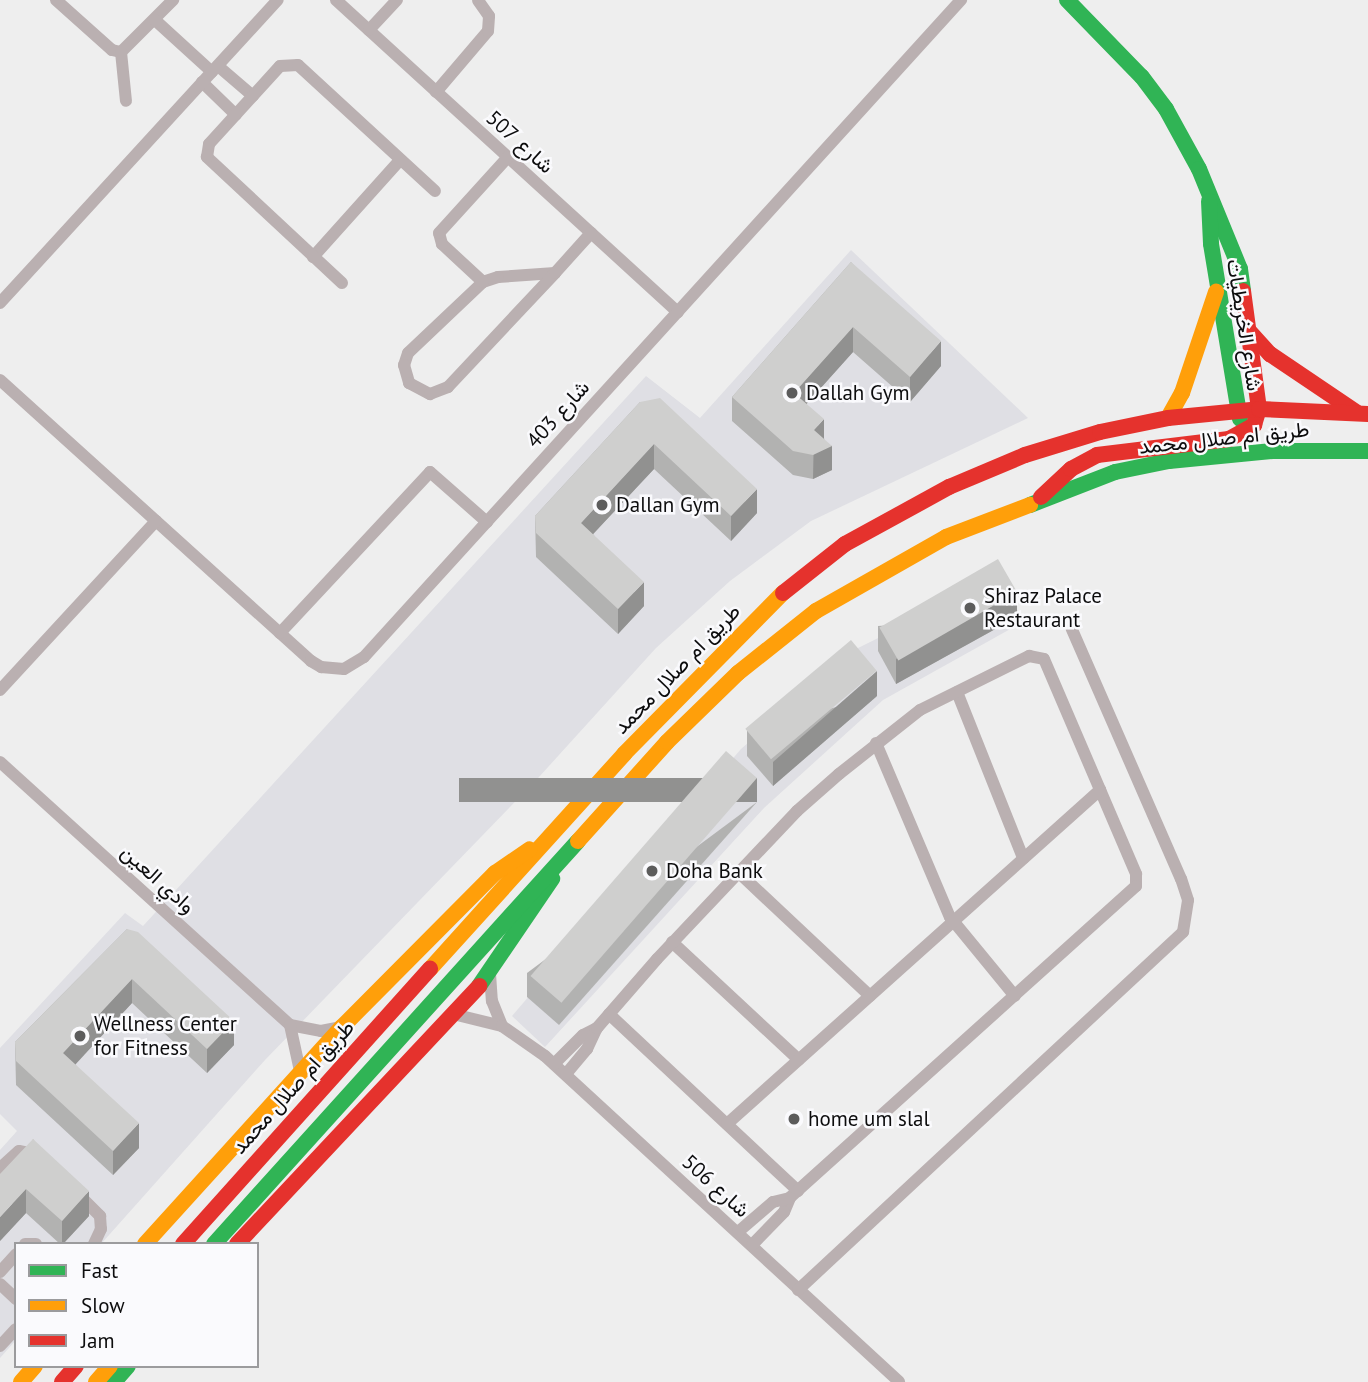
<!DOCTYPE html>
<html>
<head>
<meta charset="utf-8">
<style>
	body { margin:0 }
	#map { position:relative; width:1368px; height:1382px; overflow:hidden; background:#eee; font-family:"PT Sans",Vazirmatn,sans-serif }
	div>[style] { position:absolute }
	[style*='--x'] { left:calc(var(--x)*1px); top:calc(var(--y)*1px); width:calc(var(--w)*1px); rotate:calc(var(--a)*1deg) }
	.built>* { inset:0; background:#dfdfe4 }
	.street>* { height:12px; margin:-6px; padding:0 6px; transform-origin:6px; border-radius:6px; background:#bab0b1 }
	.fast>* { height:16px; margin:-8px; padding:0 8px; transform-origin:8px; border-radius:8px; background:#30b455 }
	.slow>* { height:16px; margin:-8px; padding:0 8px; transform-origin:8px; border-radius:8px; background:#ff9f0a }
	.jam>* { height:16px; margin:-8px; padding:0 8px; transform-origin:8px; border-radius:8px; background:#e5322d }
	.wall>* { inset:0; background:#b2b2b1 }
	.shaded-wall>* { inset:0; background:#919190; transform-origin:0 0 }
	.building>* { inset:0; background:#cfcfce; transform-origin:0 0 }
	.dots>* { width:19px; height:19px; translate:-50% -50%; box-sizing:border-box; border:4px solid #fafafd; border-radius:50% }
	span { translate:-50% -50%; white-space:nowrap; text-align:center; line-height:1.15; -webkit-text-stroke:5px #fafafd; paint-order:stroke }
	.street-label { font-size:21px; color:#0d0d0e }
	.poi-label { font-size:21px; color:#0d0d0e }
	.left { translate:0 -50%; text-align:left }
	.legend { position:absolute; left:14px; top:1242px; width:245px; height:126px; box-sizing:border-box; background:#fafafd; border:2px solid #9b9b9d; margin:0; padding:9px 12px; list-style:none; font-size:21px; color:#0d0d0e }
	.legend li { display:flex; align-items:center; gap:14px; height:35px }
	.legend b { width:35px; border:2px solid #9b9b9d }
</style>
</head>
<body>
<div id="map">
	<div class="built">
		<div style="clip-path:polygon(851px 250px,1028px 418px,811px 521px,730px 581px,656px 648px,539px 777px,265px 1060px,101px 1244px,16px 1244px,16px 1340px,0 1358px,0 1150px,17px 1131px,0 1114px,0 1048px,125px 913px,143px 926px,646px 376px,700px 418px)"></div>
		<div style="clip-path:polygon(1001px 577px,1023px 622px,883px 700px,764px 808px,545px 1047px,512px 1016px,741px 749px,854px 650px)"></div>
	</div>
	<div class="street">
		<div style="--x:56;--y:0;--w:75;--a:41.8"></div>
		<div style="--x:112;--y:50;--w:9;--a:13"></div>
		<div style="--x:121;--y:52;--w:74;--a:-45"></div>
		<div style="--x:336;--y:0;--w:463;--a:42.4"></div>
		<div style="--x:155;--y:20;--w:77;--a:42.4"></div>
		<div style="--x:369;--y:30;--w:41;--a:-47"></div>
		<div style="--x:121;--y:52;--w:49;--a:84.2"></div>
		<div style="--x:218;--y:66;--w:46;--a:40.6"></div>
		<div style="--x:202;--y:82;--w:47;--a:44.1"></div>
		<div style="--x:436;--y:92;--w:80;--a:-49.6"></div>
		<div style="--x:488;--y:31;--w:15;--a:-86"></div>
		<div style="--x:489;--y:16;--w:19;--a:-125"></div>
		<div style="--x:313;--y:257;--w:130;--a:-48.1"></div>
		<div style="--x:555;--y:273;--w:57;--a:176"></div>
		<div style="--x:498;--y:277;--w:16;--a:162"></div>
		<div style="--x:483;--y:282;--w:103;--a:136.6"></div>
		<div style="--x:408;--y:353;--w:13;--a:108"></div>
		<div style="--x:404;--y:365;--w:19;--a:74"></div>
		<div style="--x:409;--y:383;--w:24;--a:28"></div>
		<div style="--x:430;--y:394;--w:19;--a:-21"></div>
		<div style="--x:448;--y:387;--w:156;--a:-46.8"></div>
		<div style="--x:555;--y:273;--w:54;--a:-48"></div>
		<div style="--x:483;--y:282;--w:56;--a:-137.2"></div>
		<div style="--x:442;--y:244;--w:11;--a:-105"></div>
		<div style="--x:439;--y:233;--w:103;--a:-47.8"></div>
		<div style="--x:342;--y:283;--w:185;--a:-137"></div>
		<div style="--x:207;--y:157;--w:13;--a:-81"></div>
		<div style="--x:209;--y:144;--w:105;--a:-47.7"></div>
		<div style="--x:280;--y:66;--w:18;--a:-3"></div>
		<div style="--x:298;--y:65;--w:186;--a:42.6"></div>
		<div style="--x:0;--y:303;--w:411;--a:-47.5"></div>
		<div style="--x:0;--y:380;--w:419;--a:42.1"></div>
		<div style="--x:311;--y:661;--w:12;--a:31"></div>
		<div style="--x:321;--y:667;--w:23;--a:5"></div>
		<div style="--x:344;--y:669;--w:23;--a:-31"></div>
		<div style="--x:364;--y:657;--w:888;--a:-47.74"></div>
		<div style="--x:280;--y:633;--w:220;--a:-47"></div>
		<div style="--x:430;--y:472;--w:76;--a:41.3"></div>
		<div style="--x:0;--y:690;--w:230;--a:-47.3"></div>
		<div style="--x:957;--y:692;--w:179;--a:68.3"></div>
		<div style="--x:876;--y:743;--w:189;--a:67"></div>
		<div style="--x:950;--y:917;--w:102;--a:50.6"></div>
		<div style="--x:0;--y:762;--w:391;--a:42.2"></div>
		<div style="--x:290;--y:1025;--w:32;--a:11"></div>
		<div style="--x:321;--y:1031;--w:21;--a:-11"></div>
		<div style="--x:738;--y:872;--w:181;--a:43.2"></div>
		<div style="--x:672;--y:942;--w:173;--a:42.9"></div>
		<div style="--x:490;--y:974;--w:27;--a:86"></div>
		<div style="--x:492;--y:1001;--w:27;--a:68"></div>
		<div style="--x:453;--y:1014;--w:50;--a:13.8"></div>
		<div style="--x:502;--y:1026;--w:52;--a:34.9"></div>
		<div style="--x:545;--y:1056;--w:481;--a:42.6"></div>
		<div style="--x:609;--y:1014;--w:259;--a:43.1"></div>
		<div style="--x:290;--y:1025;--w:47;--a:77.7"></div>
		<div style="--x:554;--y:1064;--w:41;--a:-45"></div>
		<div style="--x:583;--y:1035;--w:16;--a:-27"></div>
		<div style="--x:566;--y:1074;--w:33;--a:-50"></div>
		<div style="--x:587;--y:1049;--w:23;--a:-65"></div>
		<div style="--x:597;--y:1028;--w:91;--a:-49"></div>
		<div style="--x:657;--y:959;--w:204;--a:-46.6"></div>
		<div style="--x:797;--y:811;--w:56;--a:-41.4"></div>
		<div style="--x:839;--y:774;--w:103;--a:-38.3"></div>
		<div style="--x:920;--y:710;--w:122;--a:-26.4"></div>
		<div style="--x:1029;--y:656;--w:15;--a:11"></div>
		<div style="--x:1044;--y:659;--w:234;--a:66.8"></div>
		<div style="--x:1136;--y:874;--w:12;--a:90"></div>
		<div style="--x:1136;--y:886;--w:466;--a:138"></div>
		<div style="--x:790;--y:1198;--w:15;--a:113"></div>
		<div style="--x:784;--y:1212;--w:46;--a:134.1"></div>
		<div style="--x:727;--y:1124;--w:501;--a:-41.84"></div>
		<div style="--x:0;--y:1168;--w:25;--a:-42"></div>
		<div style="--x:19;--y:1151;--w:16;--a:11"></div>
		<div style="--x:77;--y:1193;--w:33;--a:45"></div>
		<div style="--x:100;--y:1216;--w:13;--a:86"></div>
		<div style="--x:101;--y:1229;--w:17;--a:115"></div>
		<div style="--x:738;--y:1232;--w:46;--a:-40.6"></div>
		<div style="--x:773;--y:1202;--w:17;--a:-13"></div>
		<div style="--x:25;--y:1244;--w:11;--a:0"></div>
		<div style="--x:0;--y:1272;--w:24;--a:-48"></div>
		<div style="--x:0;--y:1284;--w:22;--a:43"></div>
		<div style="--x:798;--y:1290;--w:526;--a:-42.92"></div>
		<div style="--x:1183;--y:932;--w:32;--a:-81"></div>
		<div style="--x:1188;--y:900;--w:22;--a:-108"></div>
		<div style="--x:1181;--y:879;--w:273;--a:-113.6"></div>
		<div style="--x:0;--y:1346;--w:23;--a:-47"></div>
	</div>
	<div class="fast">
		<div style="--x:1067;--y:0;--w:107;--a:45.8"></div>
		<div style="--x:1142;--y:77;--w:40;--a:53"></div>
		<div style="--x:1166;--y:109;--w:68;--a:61.2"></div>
		<div style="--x:1199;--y:169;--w:108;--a:67.7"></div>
		<div style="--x:1240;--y:269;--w:22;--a:82"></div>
		<div style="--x:1209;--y:201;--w:43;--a:87.3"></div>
		<div style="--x:1211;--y:244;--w:177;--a:80.6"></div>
		<div style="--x:1030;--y:505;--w:91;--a:-21.2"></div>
		<div style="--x:1115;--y:472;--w:55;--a:-11.5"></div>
		<div style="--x:1169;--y:461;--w:104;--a:-5.5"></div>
		<div style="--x:1273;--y:451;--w:95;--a:0"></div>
		<div style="--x:479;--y:986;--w:130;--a:-55.7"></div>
		<div style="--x:214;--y:1244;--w:543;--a:-47.91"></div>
		<div style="--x:114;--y:1382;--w:21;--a:-49"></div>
	</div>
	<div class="slow">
		<div style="--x:1168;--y:418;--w:29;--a:-61"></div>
		<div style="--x:1182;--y:393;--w:107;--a:-71.4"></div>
		<div style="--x:578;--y:841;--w:133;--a:-48"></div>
		<div style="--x:667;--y:742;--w:99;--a:-44.2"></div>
		<div style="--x:738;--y:673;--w:100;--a:-38.5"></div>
		<div style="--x:816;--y:611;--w:150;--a:-29.6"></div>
		<div style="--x:946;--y:537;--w:90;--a:-20.9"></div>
		<div style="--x:430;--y:969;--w:290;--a:-47.9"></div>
		<div style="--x:624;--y:754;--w:226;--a:-45.4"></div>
		<div style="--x:145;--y:1244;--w:293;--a:-47.8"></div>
		<div style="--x:342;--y:1027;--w:217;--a:-45.2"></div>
		<div style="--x:495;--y:873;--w:42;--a:-34.4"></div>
		<div style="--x:21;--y:1382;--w:21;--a:-49"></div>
		<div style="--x:96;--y:1382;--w:21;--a:-49"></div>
	</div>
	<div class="jam">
		<div style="--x:1250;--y:332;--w:30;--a:48"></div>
		<div style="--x:1270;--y:354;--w:104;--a:34"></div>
		<div style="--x:1041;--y:497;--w:41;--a:-43"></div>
		<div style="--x:1071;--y:469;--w:30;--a:-28"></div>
		<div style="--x:1097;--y:455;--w:133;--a:-6.9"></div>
		<div style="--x:1229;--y:439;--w:29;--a:-29"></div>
		<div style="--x:1254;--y:425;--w:17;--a:-73"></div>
		<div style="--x:1259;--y:409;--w:119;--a:-97.7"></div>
		<div style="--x:783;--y:593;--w:79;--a:-38.3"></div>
		<div style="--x:845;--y:544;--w:119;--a:-28.7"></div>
		<div style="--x:949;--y:487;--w:82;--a:-22.8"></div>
		<div style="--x:1025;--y:455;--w:78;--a:-17"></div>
		<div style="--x:1100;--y:432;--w:69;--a:-11.6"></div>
		<div style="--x:1168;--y:418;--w:91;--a:-5.6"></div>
		<div style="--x:1259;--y:409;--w:109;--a:2.6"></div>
		<div style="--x:183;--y:1244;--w:370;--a:-48.1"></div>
		<div style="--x:237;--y:1244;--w:354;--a:-46.8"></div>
		<div style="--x:62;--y:1382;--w:21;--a:-49"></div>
	</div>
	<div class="wall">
		<div style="clip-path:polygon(851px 262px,941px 366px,910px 402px,853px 352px,806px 404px,824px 438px,832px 470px,813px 479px,793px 475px,732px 421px,732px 397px)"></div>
		<div style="clip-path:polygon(640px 402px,757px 513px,731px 541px,654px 469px,593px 534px,644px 606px,618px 634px,536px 557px,535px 516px)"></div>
		<div style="clip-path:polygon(1017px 617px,896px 684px,878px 651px,878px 626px)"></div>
		<div style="clip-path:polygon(877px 696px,773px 786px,747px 756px,747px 731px)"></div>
		<div style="clip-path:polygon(757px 802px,559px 1025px,527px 997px,527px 973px)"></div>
		<div style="clip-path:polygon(127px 929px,234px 1045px,207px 1073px,132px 1003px,75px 1064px,139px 1148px,113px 1175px,16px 1085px,15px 1042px)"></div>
		<div style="clip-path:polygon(33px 1139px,89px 1216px,63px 1244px,60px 1244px,26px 1213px,0 1241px)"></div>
	</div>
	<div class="shaded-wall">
		<div style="clip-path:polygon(853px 327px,853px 352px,794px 418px,794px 393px)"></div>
		<div style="clip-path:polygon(941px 341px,941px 366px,910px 402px,910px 377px)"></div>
		<div style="clip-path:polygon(824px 419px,824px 444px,832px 446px,832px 470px,813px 479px,814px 430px)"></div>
		<div style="clip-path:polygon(654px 444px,654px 469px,581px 547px,581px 523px)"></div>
		<div style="clip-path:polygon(757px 489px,757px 513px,731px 541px,731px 516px)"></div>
		<div style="clip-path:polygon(644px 582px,644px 606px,618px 634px,618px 609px)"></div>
		<div style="clip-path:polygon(1017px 592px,1017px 617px,896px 684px,896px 659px)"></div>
		<div style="clip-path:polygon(877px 671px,877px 696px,773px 786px,773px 762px)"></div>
		<div style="left:757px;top:778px;width:24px;height:298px;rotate:90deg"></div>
		<div style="clip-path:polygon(132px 979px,132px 1003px,63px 1078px,63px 1053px)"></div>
		<div style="clip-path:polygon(234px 1021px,234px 1045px,207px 1073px,207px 1049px)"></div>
		<div style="clip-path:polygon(139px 1123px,139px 1148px,113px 1175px,113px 1151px)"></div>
		<div style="clip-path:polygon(26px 1189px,26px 1213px,0 1241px,0 1217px)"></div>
		<div style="clip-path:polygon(89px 1191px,89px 1216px,63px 1244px,62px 1244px,62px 1221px)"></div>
	</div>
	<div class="building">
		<div style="clip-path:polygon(851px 262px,941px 341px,910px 377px,853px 327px,794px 393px,824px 419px,814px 430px,832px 446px,813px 455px,793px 451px,732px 397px)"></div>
		<div style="clip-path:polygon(660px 398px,757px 489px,731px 516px,654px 444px,581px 523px,644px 582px,618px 609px,536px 533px,535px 516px,640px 402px)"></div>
		<div style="left:998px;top:559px;width:38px;height:137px;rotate:60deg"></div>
		<div style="left:851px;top:640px;width:40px;height:138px;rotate:50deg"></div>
		<div style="left:726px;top:751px;width:41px;height:298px;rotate:41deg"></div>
		<div style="clip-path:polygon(127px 929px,138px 932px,234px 1021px,207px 1049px,132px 979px,63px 1053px,139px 1123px,113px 1151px,16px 1061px,15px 1042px)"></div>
		<div style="clip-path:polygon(33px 1139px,89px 1191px,62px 1221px,26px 1189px,0 1217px,0 1174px)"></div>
	</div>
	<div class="dots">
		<div style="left:792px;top:393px;background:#5c5c5c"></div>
		<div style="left:602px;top:505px;background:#5c5c5c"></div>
		<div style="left:970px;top:608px;background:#5c5c5c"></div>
		<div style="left:652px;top:871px;background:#5c5c5c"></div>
		<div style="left:80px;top:1036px;background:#5c5c5c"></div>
		<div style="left:794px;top:1119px;background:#5c5c5c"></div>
	</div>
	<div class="street-label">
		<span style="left:520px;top:142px;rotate:42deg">شارع 507</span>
		<span style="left:1244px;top:325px;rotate:81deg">شارع الخريطيات</span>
		<span style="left:558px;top:414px;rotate:-48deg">شارع 403</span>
		<span style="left:1224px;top:438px;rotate:-6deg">طريق ام صلال محمد</span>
		<span style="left:677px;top:669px;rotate:-46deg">طريق ام صلال محمد</span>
		<span style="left:158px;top:879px;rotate:42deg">وادي العين</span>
		<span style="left:293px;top:1087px;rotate:-48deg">طريق ام صلال محمد</span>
		<span style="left:716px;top:1186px;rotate:42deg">شارع 506</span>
	</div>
	<div class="poi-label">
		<span class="left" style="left:806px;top:393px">Dallah Gym</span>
		<span class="left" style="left:616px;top:505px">Dallan Gym</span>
		<span class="left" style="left:984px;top:608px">Shiraz Palace<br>Restaurant</span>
		<span class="left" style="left:666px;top:871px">Doha Bank</span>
		<span class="left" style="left:94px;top:1036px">Wellness Center<br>for Fitness</span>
		<span class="left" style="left:808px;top:1119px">home um slal</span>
	</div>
	<ul class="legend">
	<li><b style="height:9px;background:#30b455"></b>Fast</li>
	<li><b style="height:9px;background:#ff9f0a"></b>Slow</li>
	<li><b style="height:9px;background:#e5322d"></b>Jam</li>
	</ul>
</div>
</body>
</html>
